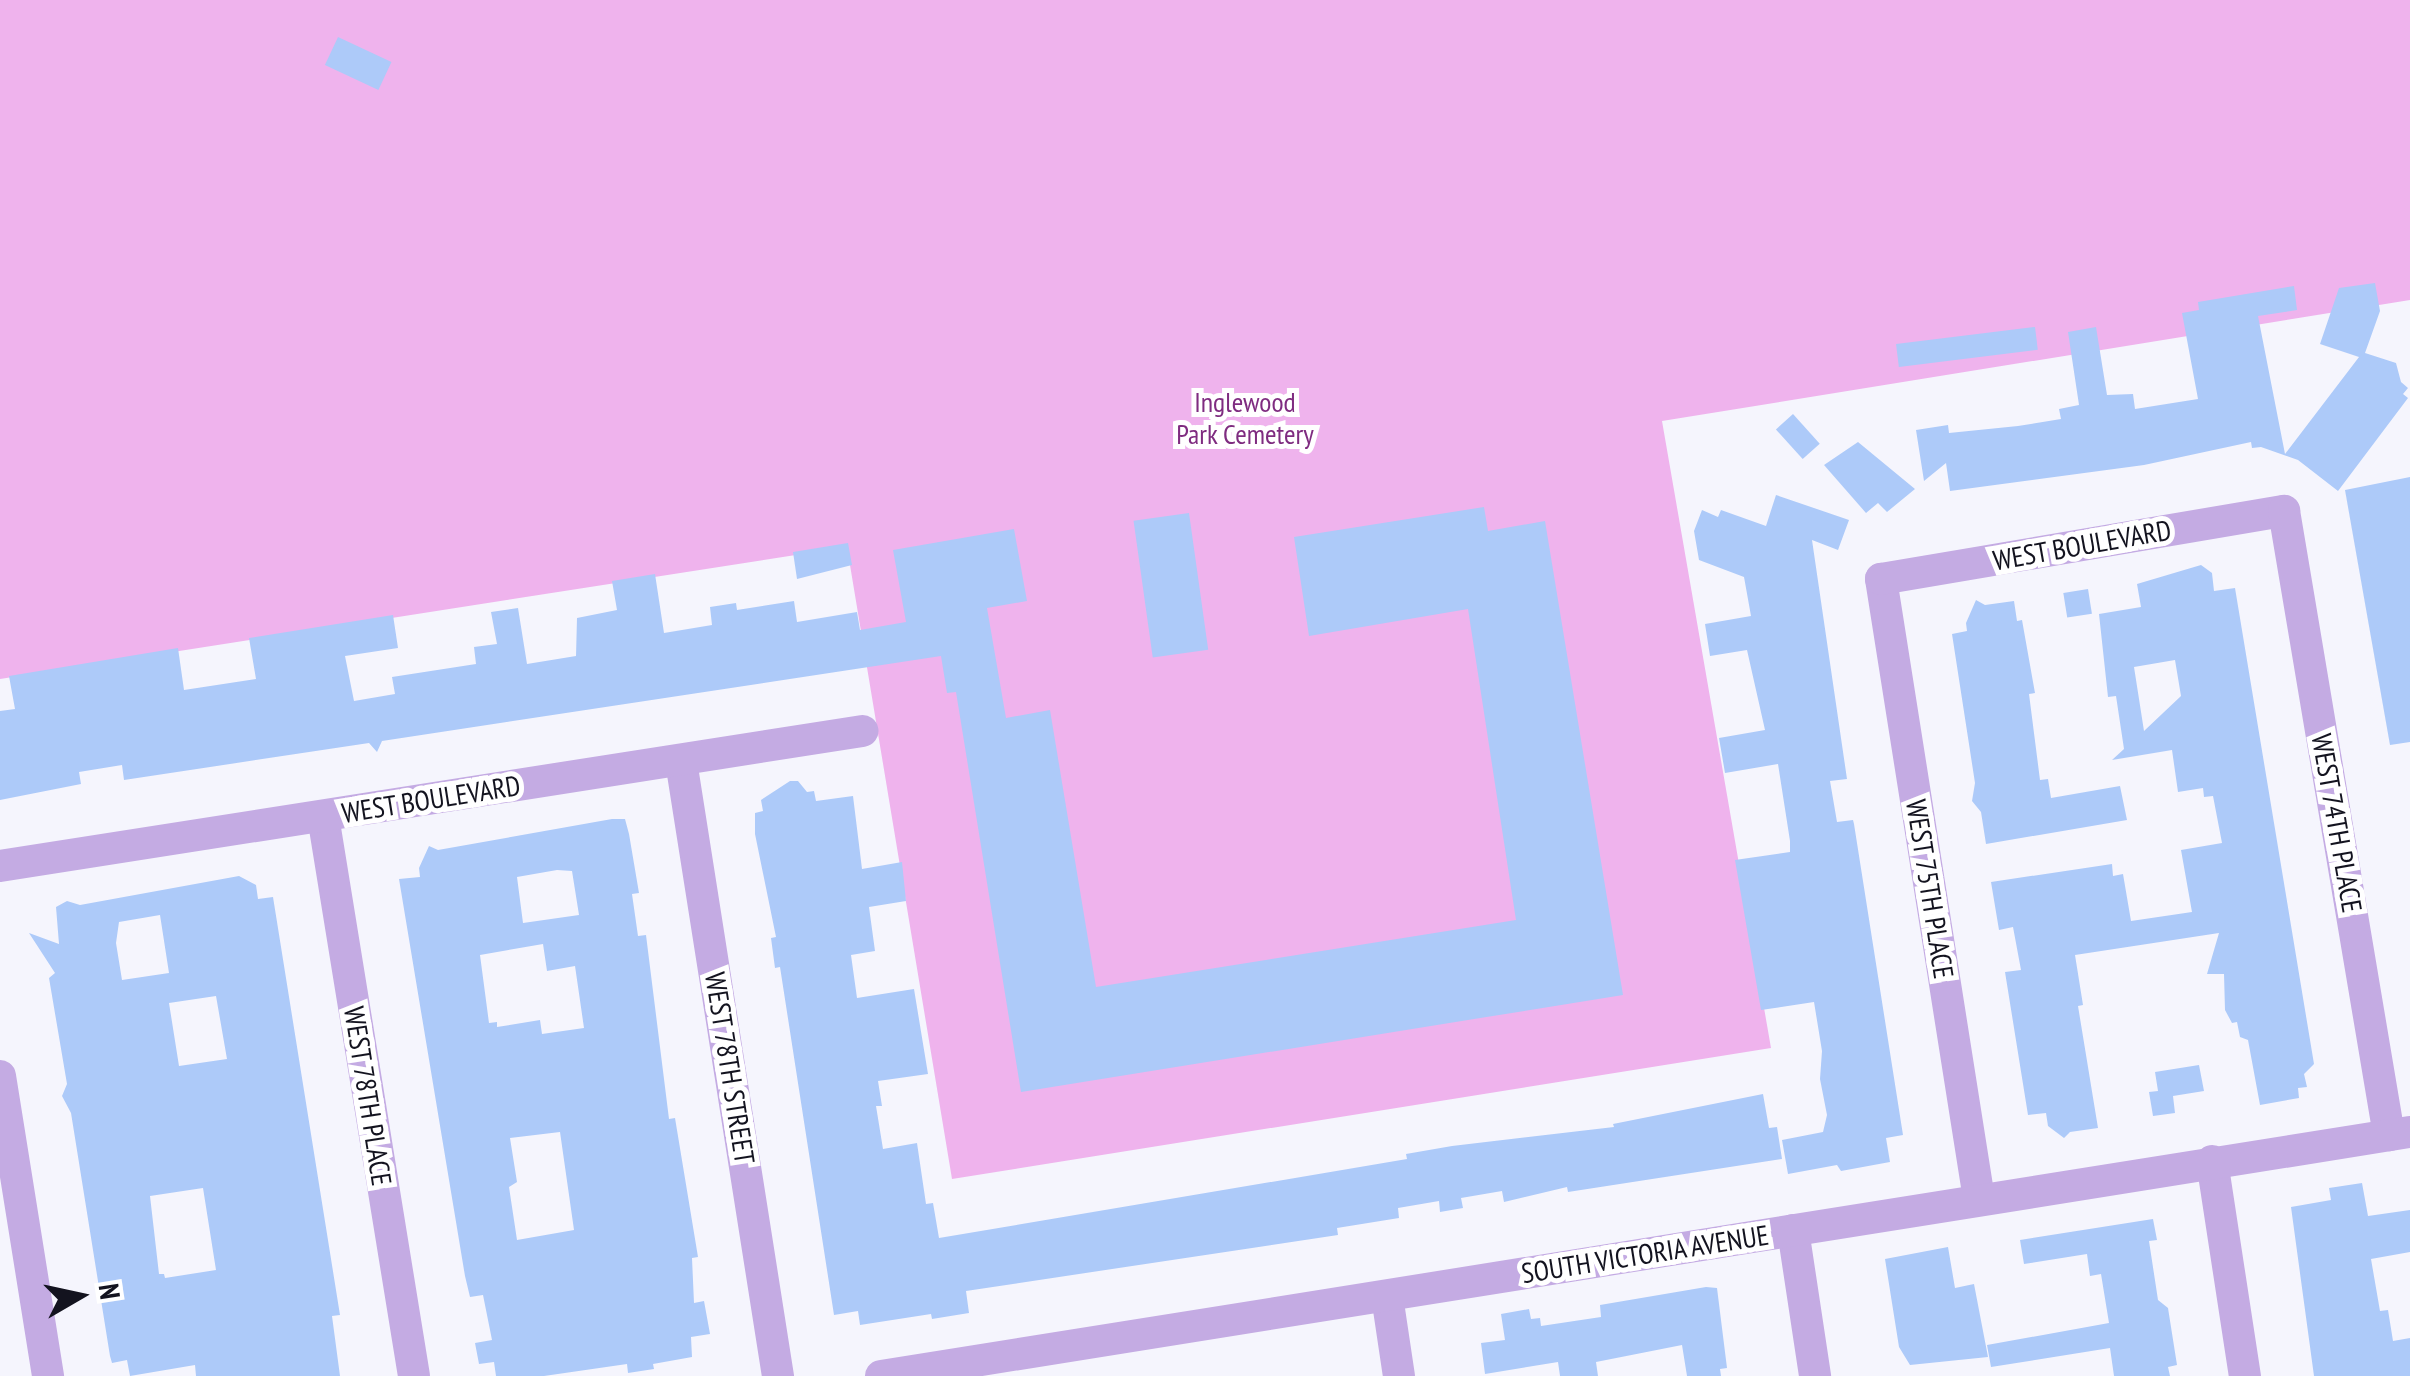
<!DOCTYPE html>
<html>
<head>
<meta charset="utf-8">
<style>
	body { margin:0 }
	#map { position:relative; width:2410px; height:1376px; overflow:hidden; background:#f5f5fd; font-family:"PT Sans Narrow",sans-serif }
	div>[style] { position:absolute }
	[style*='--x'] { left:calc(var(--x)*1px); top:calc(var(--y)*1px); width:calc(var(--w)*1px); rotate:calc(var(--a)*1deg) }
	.green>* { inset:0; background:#efb3ed }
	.building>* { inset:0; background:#adcaf9; transform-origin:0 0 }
	.minor>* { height:32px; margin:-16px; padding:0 16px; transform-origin:16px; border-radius:16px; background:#c4abe3 }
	span { translate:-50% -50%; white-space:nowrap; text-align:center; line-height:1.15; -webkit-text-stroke:10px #fff; paint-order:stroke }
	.park-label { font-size:28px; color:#7f2c80 }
	.street-label { font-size:28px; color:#13131f }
	.north { position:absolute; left:30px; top:1246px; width:100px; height:100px; -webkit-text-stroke:8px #fff; paint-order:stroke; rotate:81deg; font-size:28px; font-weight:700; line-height:40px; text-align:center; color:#13131f }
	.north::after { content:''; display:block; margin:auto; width:35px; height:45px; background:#13131f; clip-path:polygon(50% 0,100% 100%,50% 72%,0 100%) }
</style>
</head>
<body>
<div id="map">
	<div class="green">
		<div style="clip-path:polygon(0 0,2410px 0,2410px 300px,1662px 421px,1771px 1048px,952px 1179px,847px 547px,0 679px)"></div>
	</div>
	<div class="building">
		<div style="left:338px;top:37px;width:59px;height:31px;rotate:25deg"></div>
		<div style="clip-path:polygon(2375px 283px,2380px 311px,2365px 353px,2396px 363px,2401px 382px,2408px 388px,2403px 394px,2408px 398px,2338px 491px,2298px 460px,2261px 447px,2252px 448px,2251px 442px,2144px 465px,1950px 491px,1946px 463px,1924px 481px,1916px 430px,1948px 425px,1949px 433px,2018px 426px,2061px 419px,2059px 409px,2079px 405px,2068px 332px,2096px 327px,2107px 395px,2133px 394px,2135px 409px,2198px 399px,2182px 313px,2199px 310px,2198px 302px,2294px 286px,2297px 310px,2258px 316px,2285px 454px,2359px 357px,2320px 344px,2339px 288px)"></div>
		<div style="left:2035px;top:327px;width:23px;height:140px;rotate:83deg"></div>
		<div style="left:1793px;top:414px;width:40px;height:23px;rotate:48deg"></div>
		<div style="clip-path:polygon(1858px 442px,1915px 489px,1887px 512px,1878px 503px,1866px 513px,1824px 465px)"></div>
		<div style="clip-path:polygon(2410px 477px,2410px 742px,2390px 745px,2345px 490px)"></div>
		<div style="clip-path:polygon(1776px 495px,1849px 520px,1838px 550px,1812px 540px,1847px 779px,1830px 781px,1837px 822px,1853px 820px,1854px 824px,1903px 1135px,1886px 1138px,1890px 1162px,1841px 1171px,1837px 1165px,1788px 1174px,1782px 1140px,1823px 1132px,1827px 1115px,1820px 1079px,1822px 1051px,1814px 1002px,1761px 1010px,1735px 860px,1790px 852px,1790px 841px,1778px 764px,1725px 773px,1719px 738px,1765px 730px,1747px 650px,1710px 656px,1705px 624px,1751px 616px,1744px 577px,1699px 560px,1694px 531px,1702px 510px,1718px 517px,1721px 510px,1766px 526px)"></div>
		<div style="clip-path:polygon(1484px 507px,1488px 531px,1545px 521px,1623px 995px,1021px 1092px,956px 692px,947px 693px,941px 656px,382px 741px,377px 752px,369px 743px,124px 780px,122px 765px,79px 772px,81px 784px,0 800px,0 711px,15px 709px,9px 676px,178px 648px,184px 690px,256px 679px,249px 638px,393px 615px,398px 648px,345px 656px,354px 701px,395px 694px,392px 677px,476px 664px,474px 647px,497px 644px,491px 612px,518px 608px,527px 664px,576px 656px,577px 618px,617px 610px,612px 581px,655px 574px,664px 633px,712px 625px,710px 607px,736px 603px,737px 610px,794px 601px,797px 622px,857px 612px,860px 630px,906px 622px,893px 550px,1014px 529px,1027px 601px,987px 608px,1006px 718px,1050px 710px,1096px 987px,1516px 920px,1468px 609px,1309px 636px,1294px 537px)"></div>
		<div style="left:1189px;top:513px;width:138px;height:56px;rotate:82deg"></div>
		<div style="clip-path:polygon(848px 543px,852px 565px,797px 579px,793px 552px)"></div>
		<div style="clip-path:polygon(evenodd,2201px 565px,2212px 573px,2214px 591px,2235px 588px,2314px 1064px,2304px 1074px,2307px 1087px,2298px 1088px,2299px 1098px,2260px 1105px,2248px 1040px,2240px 1037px,2237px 1022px,2232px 1023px,2225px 1010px,2224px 974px,2207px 974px,2219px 933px,2075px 955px,2083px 1005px,2078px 1006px,2098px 1128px,2070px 1132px,2064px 1138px,2048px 1126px,2046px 1113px,2028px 1115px,2005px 972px,2021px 970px,2013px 927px,1999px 930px,1991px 882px,2112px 864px,2113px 876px,2123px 874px,2131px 921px,2192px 912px,2181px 850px,2222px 843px,2213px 796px,2204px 797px,2203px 788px,2178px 792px,2172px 750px,2112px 760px,2124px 749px,2116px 696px,2108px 697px,2099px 614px,2141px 607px,2137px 584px,2201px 565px,2175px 660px,2181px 696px,2144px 731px,2134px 667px,2175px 660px)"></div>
		<div style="left:2088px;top:589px;width:25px;height:25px;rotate:81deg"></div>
		<div style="clip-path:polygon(1976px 600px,1985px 605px,2014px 601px,2017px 621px,2022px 620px,2035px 693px,2029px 694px,2040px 780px,2048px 779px,2051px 798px,2120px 786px,2127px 820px,1986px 844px,1981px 812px,1972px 801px,1975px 783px,1952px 634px,1967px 631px,1966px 623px)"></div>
		<div style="clip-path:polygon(790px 781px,798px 781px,807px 792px,814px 791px,816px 801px,853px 796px,862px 869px,902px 862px,906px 901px,869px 907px,875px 951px,851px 955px,857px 998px,914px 989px,928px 1074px,878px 1081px,882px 1106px,876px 1106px,883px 1149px,917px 1143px,926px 1204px,933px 1203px,939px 1238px,1407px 1159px,1406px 1154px,1452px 1146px,1614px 1127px,1613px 1124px,1763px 1094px,1769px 1128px,1777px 1127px,1782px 1159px,1568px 1192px,1567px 1187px,1504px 1202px,1502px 1191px,1461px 1198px,1463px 1208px,1440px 1212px,1439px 1201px,1398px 1208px,1399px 1218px,1337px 1228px,1338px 1235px,966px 1291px,969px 1313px,932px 1319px,931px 1314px,860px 1325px,858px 1311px,834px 1315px,780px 967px,775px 968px,771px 938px,776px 937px,755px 834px,755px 813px,763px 811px,761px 800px)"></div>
		<div style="clip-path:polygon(evenodd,612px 819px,625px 819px,629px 834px,639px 893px,632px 894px,638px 936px,646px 935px,669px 1119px,675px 1118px,698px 1257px,692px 1258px,694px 1303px,704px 1301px,710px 1334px,691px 1337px,692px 1357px,653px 1364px,654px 1369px,628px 1373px,627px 1364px,544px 1376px,496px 1376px,494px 1362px,479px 1364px,475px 1343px,492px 1340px,483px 1295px,470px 1297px,465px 1276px,399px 879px,420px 877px,419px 868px,429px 846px,438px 850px,612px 819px,557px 870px,572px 871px,579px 915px,523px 923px,517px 877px,557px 870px,612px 819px,543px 944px,547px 971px,575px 966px,584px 1028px,542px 1034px,540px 1020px,497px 1027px,497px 1022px,489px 1023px,480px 955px,543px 944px,612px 819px,560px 1132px,574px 1230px,517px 1240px,509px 1187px,517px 1182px,510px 1138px,560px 1132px)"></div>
		<div style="clip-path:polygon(evenodd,239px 876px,256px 885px,258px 899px,273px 897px,340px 1315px,332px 1316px,340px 1376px,196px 1376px,195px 1365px,130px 1376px,127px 1360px,112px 1363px,110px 1356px,71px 1113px,62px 1096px,67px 1084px,49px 978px,55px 973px,29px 933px,59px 944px,56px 907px,67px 901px,80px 905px,239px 876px,160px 915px,169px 973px,122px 980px,116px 943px,119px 922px,160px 915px,239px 876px,216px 996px,227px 1059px,179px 1066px,169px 1003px,216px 996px,239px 876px,203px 1188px,216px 1270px,165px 1278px,164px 1274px,159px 1274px,150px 1196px,203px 1188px)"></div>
		<div style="clip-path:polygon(2199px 1065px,2204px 1091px,2173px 1096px,2175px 1113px,2153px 1116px,2149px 1092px,2158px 1091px,2155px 1072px)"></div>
		<div style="clip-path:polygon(2362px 1183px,2368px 1216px,2410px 1210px,2410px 1252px,2371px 1259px,2380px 1311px,2388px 1310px,2393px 1341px,2410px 1338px,2410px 1376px,2314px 1376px,2291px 1207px,2331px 1200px,2329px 1188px)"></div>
		<div style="clip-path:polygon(2153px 1219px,2157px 1240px,2149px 1241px,2158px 1300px,2168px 1308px,2177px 1365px,2168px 1367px,2170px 1376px,2114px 1376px,2110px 1348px,1991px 1367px,1987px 1345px,2109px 1323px,2101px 1274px,2090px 1276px,2087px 1254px,2024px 1264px,2020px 1240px)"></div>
		<div style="clip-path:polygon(1948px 1247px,1955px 1288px,1974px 1284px,1988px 1357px,1910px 1365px,1899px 1347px,1885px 1259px)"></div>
		<div style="clip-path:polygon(1706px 1287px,1717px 1288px,1727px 1368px,1720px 1369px,1721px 1376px,1687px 1376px,1682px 1345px,1596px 1362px,1598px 1376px,1560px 1376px,1558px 1362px,1485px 1374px,1481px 1343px,1505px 1340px,1501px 1314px,1529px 1309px,1531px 1319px,1540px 1318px,1541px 1326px,1601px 1317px,1600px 1305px)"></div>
	</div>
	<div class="minor">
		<div style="--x:681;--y:761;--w:623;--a:81.04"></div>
		<div style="--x:323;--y:816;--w:567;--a:80.77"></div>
		<div style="--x:0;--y:866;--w:873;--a:-8.9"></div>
		<div style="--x:0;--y:1076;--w:304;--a:80.9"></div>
		<div style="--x:2212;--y:1161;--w:218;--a:81.3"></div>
		<div style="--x:1979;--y:1199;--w:628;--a:-98.98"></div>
		<div style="--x:1881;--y:579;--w:409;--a:-9.6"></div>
		<div style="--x:2284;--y:511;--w:633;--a:80.45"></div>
		<div style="--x:1793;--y:1230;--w:148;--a:81.4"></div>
		<div style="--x:1387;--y:1296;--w:81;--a:81.5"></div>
		<div style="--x:881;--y:1376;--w:1548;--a:-9.07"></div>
	</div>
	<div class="park-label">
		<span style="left:1245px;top:418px">Inglewood<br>Park Cemetery</span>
	</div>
	<div class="street-label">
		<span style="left:2082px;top:545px;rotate:-10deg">WEST BOULEVARD</span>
		<span style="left:431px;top:799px;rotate:-9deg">WEST BOULEVARD</span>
		<span style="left:2337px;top:823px;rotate:80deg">WEST 74TH PLACE</span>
		<span style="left:1930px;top:889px;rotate:81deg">WEST 75TH PLACE</span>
		<span style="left:730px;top:1068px;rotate:81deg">WEST 78TH STREET</span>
		<span style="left:368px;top:1096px;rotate:81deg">WEST 78TH PLACE</span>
		<span style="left:1645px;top:1254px;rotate:-9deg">SOUTH VICTORIA AVENUE</span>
	</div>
	<div class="north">N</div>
</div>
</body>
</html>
